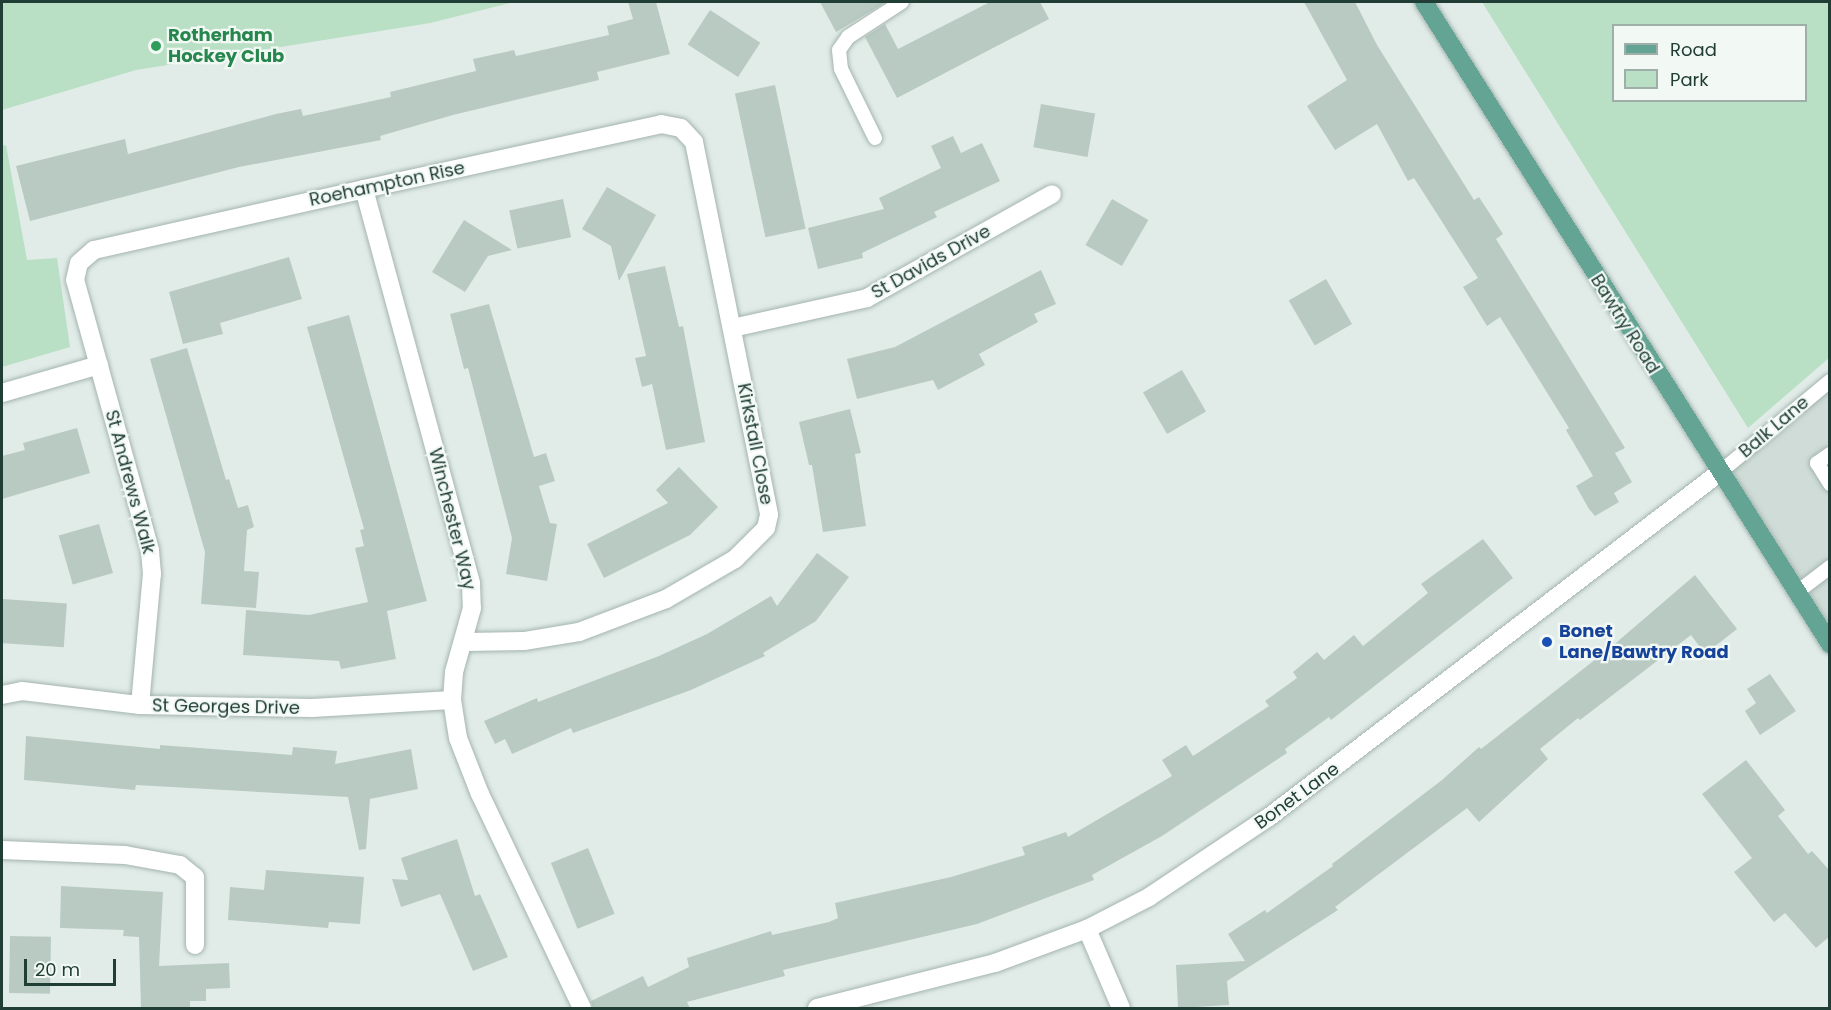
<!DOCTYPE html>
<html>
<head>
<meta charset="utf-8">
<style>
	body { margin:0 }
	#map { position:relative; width:1831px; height:1010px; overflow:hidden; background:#e1ece8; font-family:Poppins,sans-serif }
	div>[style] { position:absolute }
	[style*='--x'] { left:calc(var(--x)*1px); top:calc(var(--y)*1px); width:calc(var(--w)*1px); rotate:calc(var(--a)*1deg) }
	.built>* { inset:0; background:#cfdcd7 }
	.green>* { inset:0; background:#b9dfc4 }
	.building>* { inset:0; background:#b9cac3; transform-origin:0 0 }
	.roads { filter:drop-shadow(0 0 2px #a4b4af) drop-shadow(0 0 2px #a4b4af) }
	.lane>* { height:14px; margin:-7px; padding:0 7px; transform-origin:7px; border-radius:7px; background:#fff }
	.street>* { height:18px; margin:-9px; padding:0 9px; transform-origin:9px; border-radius:9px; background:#fff }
	.secondary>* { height:18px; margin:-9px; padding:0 9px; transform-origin:9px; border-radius:9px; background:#fff }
	.primary>* { height:18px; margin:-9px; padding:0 9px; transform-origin:9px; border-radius:9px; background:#64a494 }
	.dots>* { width:16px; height:16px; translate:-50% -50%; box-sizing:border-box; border:3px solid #f2f9f5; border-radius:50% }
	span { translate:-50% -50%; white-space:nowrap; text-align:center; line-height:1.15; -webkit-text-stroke:4.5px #f2f9f5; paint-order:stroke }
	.leisure-label { font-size:18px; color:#27864d; font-weight:700 }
	.left { translate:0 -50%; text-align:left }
	.street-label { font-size:18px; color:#213e36 }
	.transit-label { font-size:18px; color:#164399; font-weight:700 }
	.frame { position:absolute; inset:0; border:3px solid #213e36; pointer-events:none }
	.legend { position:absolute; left:1612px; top:24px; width:195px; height:78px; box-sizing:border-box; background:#f2f9f5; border:2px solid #9eaea9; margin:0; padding:8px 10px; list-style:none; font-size:18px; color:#213e36 }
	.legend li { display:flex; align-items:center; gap:12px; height:30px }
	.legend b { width:30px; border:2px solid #9eaea9 }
	.scale { position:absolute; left:24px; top:959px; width:92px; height:27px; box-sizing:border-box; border:3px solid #213e36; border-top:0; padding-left:8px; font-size:18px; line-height:21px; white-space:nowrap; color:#213e36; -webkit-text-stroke:4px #f2f9f5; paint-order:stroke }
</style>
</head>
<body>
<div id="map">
	<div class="built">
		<div style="clip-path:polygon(1829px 381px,1830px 637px,1719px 473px)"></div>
	</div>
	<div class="green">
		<div style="clip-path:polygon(2px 2px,514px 2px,430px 23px,136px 70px,2px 110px)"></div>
		<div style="clip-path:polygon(evenodd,1482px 2px,1829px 2px,1829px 358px,1748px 428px,1482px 2px,1614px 26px,1806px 26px,1806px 100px,1614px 100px,1614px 26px)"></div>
		<div style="clip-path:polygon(6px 145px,27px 260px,57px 258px,70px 347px,2px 367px,2px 146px)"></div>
	</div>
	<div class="building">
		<div style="clip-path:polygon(628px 2px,656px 2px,670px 54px,597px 72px,599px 80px,453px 115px,380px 136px,381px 140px,239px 167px,30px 221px,16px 166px,125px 139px,128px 154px,276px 114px,301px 109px,303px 116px,391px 97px,390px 92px,476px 71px,473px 59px,514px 50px,516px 56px,609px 35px,607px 26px,633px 19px)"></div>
		<div style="clip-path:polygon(820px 2px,886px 2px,836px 32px)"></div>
		<div style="clip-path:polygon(990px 2px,1040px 2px,1049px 19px,897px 98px,865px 37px,885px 24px,898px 49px)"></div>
		<div style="clip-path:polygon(1304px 2px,1355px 2px,1377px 45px,1474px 200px,1479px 197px,1503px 234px,1496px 239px,1625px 448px,1615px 453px,1632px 482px,1614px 493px,1619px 502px,1595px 516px,1589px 509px,1576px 486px,1593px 476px,1566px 430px,1569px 428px,1500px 317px,1487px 326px,1463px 287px,1478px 278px,1414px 178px,1408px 181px,1377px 124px,1335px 150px,1307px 106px,1347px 80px)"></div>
		<div style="left:710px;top:10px;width:60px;height:41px;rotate:33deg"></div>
		<div style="left:775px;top:85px;width:147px;height:41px;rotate:78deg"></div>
		<div style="left:1041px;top:104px;width:55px;height:44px;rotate:10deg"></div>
		<div style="clip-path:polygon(953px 136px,961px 153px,982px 143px,1000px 181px,934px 212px,937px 217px,862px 253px,863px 258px,818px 269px,808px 228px,884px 209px,879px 198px,941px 168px,931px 146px)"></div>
		<div style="clip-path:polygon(607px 187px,656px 215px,619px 281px,611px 246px,582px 229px)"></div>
		<div style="left:563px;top:199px;width:39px;height:55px;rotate:78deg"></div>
		<div style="left:1112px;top:199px;width:42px;height:53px;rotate:30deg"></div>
		<div style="clip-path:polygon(464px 220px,512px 250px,488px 256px,465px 292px,432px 272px)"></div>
		<div style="clip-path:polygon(289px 257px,302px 299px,220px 323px,223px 334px,183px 344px,169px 292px)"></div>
		<div style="clip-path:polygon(665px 266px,679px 327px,683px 326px,705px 442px,666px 450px,652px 384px,642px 387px,635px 358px,646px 356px,627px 274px)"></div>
		<div style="clip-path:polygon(1041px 270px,1056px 304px,1034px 314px,1038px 322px,979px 354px,985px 365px,938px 390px,933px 380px,857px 399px,847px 359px,895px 347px)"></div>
		<div style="left:1326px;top:279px;width:52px;height:43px;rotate:60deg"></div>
		<div style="clip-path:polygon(489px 304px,534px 457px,546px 453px,555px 481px,539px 486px,550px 523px,557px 524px,547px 581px,506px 574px,512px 538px,468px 368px,464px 369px,450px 314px)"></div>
		<div style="clip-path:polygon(349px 315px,427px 601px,387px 611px,396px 659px,341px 669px,339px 661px,243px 655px,246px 610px,309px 615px,368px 602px,355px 548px,364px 546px,360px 530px,364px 529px,307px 327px)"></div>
		<div style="clip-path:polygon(187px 348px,226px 480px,229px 479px,238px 508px,248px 505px,254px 527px,247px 530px,244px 571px,259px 572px,256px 608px,201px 604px,205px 552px,150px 359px)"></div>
		<div style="left:1182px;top:370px;width:48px;height:45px;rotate:60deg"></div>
		<div style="clip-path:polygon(850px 409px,861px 453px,855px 454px,866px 526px,823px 532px,812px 465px,809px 465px,799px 422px)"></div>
		<div style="clip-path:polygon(77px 428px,90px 473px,2px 499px,2px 456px,25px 450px,23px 443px)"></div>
		<div style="clip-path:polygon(679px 467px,718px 507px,690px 535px,604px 578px,587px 544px,668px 503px,656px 490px)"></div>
		<div style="left:99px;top:524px;width:51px;height:42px;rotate:74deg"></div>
		<div style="clip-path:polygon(1483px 539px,1513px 578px,1331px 720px,1329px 717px,1285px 749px,1287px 753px,1162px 836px,1092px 875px,1094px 880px,977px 924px,783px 970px,785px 976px,687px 1002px,690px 1008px,593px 1008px,591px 1001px,643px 976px,648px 987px,689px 967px,687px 958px,771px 931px,772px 935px,829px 922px,838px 918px,835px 903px,951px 877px,1025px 855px,1022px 847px,1066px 832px,1068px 837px,1172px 776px,1162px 760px,1186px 745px,1193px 756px,1269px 706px,1265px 701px,1297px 678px,1293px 672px,1317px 652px,1324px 660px,1354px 635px,1363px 646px,1428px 593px,1421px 584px)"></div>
		<div style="clip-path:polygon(817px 553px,849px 577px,816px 621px,763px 653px,765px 656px,691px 690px,573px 733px,571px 728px,512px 754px,505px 739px,495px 744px,484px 721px,537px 698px,538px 702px,659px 656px,707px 634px,771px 596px,777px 606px)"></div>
		<div style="clip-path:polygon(1695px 575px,1737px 629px,1705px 654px,1691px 635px,1580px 720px,1578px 718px,1540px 749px,1548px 759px,1479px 822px,1467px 808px,1335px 907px,1338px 910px,1227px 981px,1229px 1005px,1178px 1008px,1176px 965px,1245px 961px,1228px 934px,1265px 910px,1267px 913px,1333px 866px,1332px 864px,1442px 780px,1479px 747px,1481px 749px,1610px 648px)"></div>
		<div style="left:3px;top:599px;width:64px;height:44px;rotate:4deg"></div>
		<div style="clip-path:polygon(1770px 674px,1796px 711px,1760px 735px,1745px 711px,1756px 703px,1747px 689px)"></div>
		<div style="clip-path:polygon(26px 736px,160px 749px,160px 745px,292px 755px,293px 747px,337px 751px,335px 764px,411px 749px,418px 789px,370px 799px,366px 849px,359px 850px,348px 797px,136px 785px,135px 790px,24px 780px)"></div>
		<div style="clip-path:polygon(1746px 760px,1785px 810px,1778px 816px,1808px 854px,1812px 851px,1830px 871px,1830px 936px,1816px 948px,1785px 913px,1774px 922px,1734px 872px,1752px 858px,1702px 794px)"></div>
		<div style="clip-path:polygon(457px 839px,475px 896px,480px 894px,508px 957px,473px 971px,440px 894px,401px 907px,392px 879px,408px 880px,401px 858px)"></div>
		<div style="left:588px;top:848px;width:71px;height:40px;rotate:68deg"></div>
		<div style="clip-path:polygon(266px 870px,364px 877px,360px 924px,329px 922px,328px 928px,228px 920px,230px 887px,264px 890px)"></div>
		<div style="clip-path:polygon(61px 886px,163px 892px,159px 966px,229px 963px,230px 988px,206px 989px,206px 1001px,190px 1001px,190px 1008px,141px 1008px,139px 937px,123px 936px,124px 930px,60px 928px)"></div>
		<div style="left:10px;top:936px;width:41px;height:57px;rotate:1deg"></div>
	</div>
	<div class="roads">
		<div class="lane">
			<div style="--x:875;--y:138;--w:77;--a:-116.2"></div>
			<div style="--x:841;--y:69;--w:19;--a:-96"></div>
			<div style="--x:839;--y:50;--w:16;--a:-55"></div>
			<div style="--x:848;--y:37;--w:64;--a:-32.9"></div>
			<div style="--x:1830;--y:454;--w:16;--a:145"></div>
			<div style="--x:1817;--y:463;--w:25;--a:58"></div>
			<div style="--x:1719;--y:473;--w:144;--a:-39.7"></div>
			<div style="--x:1796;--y:593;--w:43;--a:-37.4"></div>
		</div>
		<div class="street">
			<div style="--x:364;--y:189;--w:409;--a:74.8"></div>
			<div style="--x:471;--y:584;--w:24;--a:88"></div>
			<div style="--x:472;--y:608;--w:66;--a:105.7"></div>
			<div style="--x:454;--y:672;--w:28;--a:94"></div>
			<div style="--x:452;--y:700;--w:38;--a:81"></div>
			<div style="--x:458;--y:738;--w:60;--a:68.6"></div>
			<div style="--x:480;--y:794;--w:237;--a:64.5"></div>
			<div style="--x:732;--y:328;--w:138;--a:-12.5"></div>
			<div style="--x:867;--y:298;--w:212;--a:-29.3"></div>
			<div style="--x:2;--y:393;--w:101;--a:-16.1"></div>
			<div style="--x:2;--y:695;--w:20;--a:-11"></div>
			<div style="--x:22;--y:691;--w:119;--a:6.8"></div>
			<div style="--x:140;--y:705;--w:172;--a:1"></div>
			<div style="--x:312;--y:708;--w:140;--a:-3.3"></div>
			<div style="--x:140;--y:705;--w:132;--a:-84.8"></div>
			<div style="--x:152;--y:574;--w:24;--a:-95"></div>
			<div style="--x:150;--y:550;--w:280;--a:-105.5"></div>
			<div style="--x:75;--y:280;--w:17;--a:-77"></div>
			<div style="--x:79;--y:263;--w:20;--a:-41"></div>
			<div style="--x:94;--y:250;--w:277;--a:-12.7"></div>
			<div style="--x:364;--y:189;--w:304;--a:-12.3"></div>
			<div style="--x:661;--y:124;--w:20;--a:11"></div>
			<div style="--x:681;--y:128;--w:19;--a:47"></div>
			<div style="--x:694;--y:142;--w:380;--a:78.6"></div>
			<div style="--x:769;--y:515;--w:13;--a:103"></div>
			<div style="--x:766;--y:528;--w:44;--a:135"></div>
			<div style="--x:735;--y:559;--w:80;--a:149.9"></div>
			<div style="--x:666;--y:599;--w:93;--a:159.2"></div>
			<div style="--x:579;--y:632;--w:56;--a:170.7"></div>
			<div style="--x:524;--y:641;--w:58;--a:179"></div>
			<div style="--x:2;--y:850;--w:123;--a:2.3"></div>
			<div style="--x:125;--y:855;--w:56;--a:10.3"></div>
			<div style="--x:180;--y:865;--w:19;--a:39"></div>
			<div style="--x:195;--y:877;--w:68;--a:90"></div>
			<div style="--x:1087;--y:929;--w:86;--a:66.7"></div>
		</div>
		<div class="secondary">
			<div style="--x:817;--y:1008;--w:184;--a:-14.2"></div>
			<div style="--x:995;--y:963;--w:98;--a:-20.3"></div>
			<div style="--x:1087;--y:929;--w:70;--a:-27.3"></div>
			<div style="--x:1149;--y:897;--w:144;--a:-33.7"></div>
			<div style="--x:1269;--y:817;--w:566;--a:-37.4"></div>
		</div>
		<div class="primary">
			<div style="--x:1424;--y:2;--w:760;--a:57.69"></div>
		</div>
	</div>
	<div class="dots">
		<div style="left:156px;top:46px;background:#2e9e5b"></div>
		<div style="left:1547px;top:642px;background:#1a4fb4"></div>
	</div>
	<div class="leisure-label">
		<span class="left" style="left:168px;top:46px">Rotherham<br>Hockey Club</span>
	</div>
	<div class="street-label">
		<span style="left:387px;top:184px;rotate:-12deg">Roehampton Rise</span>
		<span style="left:931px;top:262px;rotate:-29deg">St Davids Drive</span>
		<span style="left:1625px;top:324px;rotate:58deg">Bawtry Road</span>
		<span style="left:1774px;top:427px;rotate:-40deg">Balk Lane</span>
		<span style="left:755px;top:444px;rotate:79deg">Kirkstall Close</span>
		<span style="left:130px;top:482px;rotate:75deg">St Andrews Walk</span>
		<span style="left:452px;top:519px;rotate:76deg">Winchester Way</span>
		<span style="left:226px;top:707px;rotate:1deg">St Georges Drive</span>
		<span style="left:1297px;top:796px;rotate:-36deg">Bonet Lane</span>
	</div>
	<div class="transit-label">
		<span class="left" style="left:1559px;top:642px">Bonet<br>Lane/Bawtry Road</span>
	</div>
	<div class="frame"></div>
	<ul class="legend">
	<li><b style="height:8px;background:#64a494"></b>Road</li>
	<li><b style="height:16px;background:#b9dfc4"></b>Park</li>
	</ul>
	<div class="scale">20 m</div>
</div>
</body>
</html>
